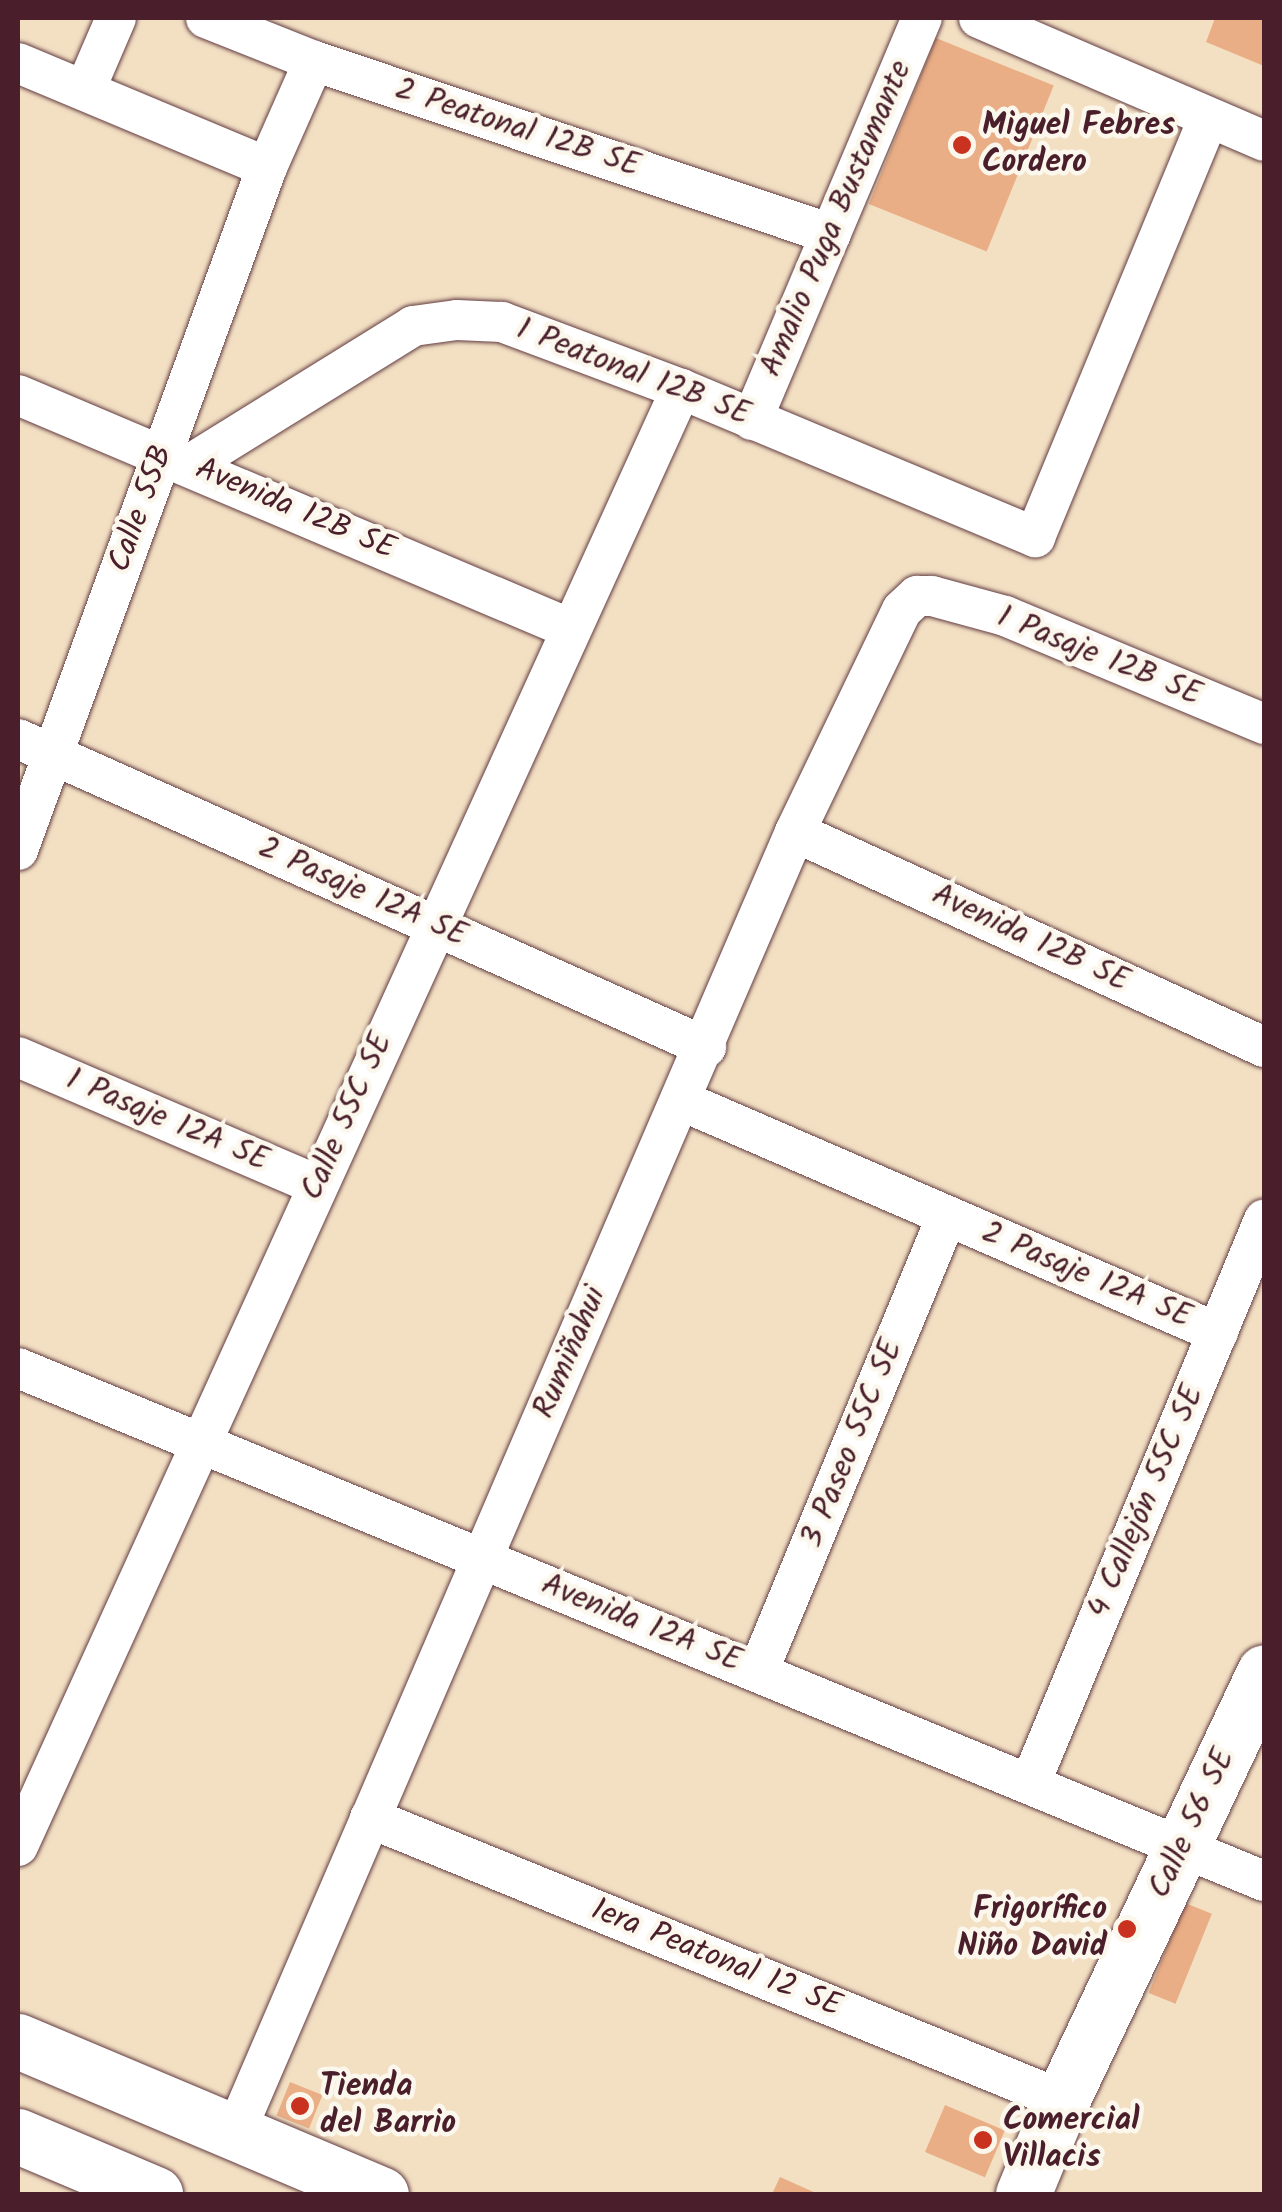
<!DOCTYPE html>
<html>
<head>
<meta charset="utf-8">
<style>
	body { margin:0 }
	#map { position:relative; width:1282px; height:2212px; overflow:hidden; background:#f3e0c3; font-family:Kalam,sans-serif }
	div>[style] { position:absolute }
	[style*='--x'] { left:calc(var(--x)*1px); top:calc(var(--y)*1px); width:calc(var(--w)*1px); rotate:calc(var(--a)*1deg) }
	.building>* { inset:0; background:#e9ae86; transform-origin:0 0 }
	.roads { filter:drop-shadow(0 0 2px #633c42) drop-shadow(0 0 2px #633c42) }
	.street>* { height:40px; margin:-20px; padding:0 20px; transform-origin:20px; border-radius:20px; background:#fff }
	.secondary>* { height:55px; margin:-27.5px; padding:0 27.5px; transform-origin:27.5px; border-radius:27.5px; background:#fff }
	.dots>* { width:28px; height:28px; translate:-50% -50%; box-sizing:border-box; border:5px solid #fbf7ec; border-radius:50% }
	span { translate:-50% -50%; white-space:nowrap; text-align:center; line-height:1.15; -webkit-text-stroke:9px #fbf7ec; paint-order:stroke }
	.poi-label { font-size:32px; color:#4a1f2b; font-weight:700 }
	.left { translate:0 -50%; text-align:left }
	.right { translate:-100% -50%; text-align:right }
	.street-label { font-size:32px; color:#4a1f2b }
	.frame { position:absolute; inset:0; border:20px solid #4a1f2b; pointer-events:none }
</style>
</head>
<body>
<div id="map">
	<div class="building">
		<div style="clip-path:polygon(1215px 18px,1264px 18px,1264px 66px,1206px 42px)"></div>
		<div style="left:936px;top:38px;width:127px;height:179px;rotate:22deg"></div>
		<div style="left:1185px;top:1903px;width:29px;height:97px;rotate:22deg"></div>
		<div style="left:290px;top:2082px;width:35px;height:36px;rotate:22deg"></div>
		<div style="left:945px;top:2105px;width:65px;height:51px;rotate:23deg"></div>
		<div style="clip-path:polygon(780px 2177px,818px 2194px,772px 2194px)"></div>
	</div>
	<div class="roads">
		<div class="street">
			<div style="--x:206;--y:18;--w:116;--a:21.7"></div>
			<div style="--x:314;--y:61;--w:545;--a:18.5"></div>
			<div style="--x:979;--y:18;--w:310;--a:23.3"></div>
			<div style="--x:18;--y:63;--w:270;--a:22.7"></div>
			<div style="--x:85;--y:90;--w:78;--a:-66.7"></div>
			<div style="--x:18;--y:395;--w:600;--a:22.94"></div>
			<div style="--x:752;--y:420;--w:436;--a:-67.1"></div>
			<div style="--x:189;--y:465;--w:264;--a:-31.8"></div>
			<div style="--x:413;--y:326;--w:44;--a:-7.8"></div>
			<div style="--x:457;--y:320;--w:45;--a:2.5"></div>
			<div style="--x:502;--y:322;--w:191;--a:20.5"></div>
			<div style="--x:681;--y:389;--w:384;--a:22.7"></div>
			<div style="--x:1035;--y:537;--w:452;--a:-67.5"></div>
			<div style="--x:18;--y:739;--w:754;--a:24.12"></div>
			<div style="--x:795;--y:832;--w:516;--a:24.63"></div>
			<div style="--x:18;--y:850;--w:727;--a:-69.97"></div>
			<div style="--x:267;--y:167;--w:116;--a:-66.1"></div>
			<div style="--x:18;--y:1057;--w:325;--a:23.2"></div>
			<div style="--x:680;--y:1100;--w:586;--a:23.42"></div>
			<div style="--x:18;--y:1368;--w:1347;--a:22.38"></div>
			<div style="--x:758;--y:1672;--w:494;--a:-67.5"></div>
			<div style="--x:1030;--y:1784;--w:611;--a:-67.47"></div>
			<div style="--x:370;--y:1818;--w:747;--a:22.17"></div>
			<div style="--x:18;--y:1846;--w:1601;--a:-65.53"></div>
			<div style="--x:235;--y:2133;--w:1416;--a:-66.71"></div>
			<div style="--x:795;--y:832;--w:246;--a:-64.3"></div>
			<div style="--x:902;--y:610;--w:21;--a:-43"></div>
			<div style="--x:917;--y:596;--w:15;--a:0"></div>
			<div style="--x:932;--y:596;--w:76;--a:15.3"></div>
			<div style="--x:1005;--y:616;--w:281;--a:22.6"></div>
		</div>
		<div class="secondary">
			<div style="--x:18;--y:2041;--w:394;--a:22.9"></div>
			<div style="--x:18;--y:2136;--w:149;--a:22.9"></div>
			<div style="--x:1023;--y:2194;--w:102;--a:-67.5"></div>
			<div style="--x:1062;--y:2100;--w:473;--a:-64.7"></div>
		</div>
	</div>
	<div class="dots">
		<div style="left:962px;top:145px;background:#c8321e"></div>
		<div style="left:1127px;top:1929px;background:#c8321e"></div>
		<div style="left:300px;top:2106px;background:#c8321e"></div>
		<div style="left:983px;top:2140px;background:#c8321e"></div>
	</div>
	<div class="poi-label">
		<span class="left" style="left:982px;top:145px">Miguel Febres<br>Cordero</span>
		<span class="right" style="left:1107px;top:1929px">Frigorífico<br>Niño David</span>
		<span class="left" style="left:320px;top:2106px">Tienda<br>del Barrio</span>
		<span class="left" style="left:1003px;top:2140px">Comercial<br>Villacis</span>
	</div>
	<div class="street-label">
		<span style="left:517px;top:129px;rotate:18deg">2 Peatonal 12B SE</span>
		<span style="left:837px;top:219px;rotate:-67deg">Amalio Puga Bustamante</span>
		<span style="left:633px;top:373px;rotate:21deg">1 Peatonal 12B SE</span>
		<span style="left:142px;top:509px;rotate:-70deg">Calle 55B</span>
		<span style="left:295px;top:510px;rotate:23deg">Avenida 12B SE</span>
		<span style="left:1099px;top:657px;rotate:22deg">1 Pasaje 12B SE</span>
		<span style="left:362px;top:893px;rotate:24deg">2 Pasaje 12A SE</span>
		<span style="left:1030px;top:939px;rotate:25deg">Avenida 12B SE</span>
		<span style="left:348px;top:1117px;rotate:-66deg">Calle 55C SE</span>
		<span style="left:167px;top:1121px;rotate:23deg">1 Pasaje 12A SE</span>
		<span style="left:1086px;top:1276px;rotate:23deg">2 Pasaje 12A SE</span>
		<span style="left:571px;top:1353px;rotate:-67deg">Rumiñahui</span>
		<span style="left:853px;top:1444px;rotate:-68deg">3 Paseo 55C SE</span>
		<span style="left:1147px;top:1502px;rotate:-67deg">4 Callejón 55C SE</span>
		<span style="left:641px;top:1624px;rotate:22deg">Avenida 12A SE</span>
		<span style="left:1193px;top:1824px;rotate:-65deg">Calle 56 SE</span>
		<span style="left:716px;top:1959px;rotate:22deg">1era Peatonal 12 SE</span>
	</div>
	<div class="frame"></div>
</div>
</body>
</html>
